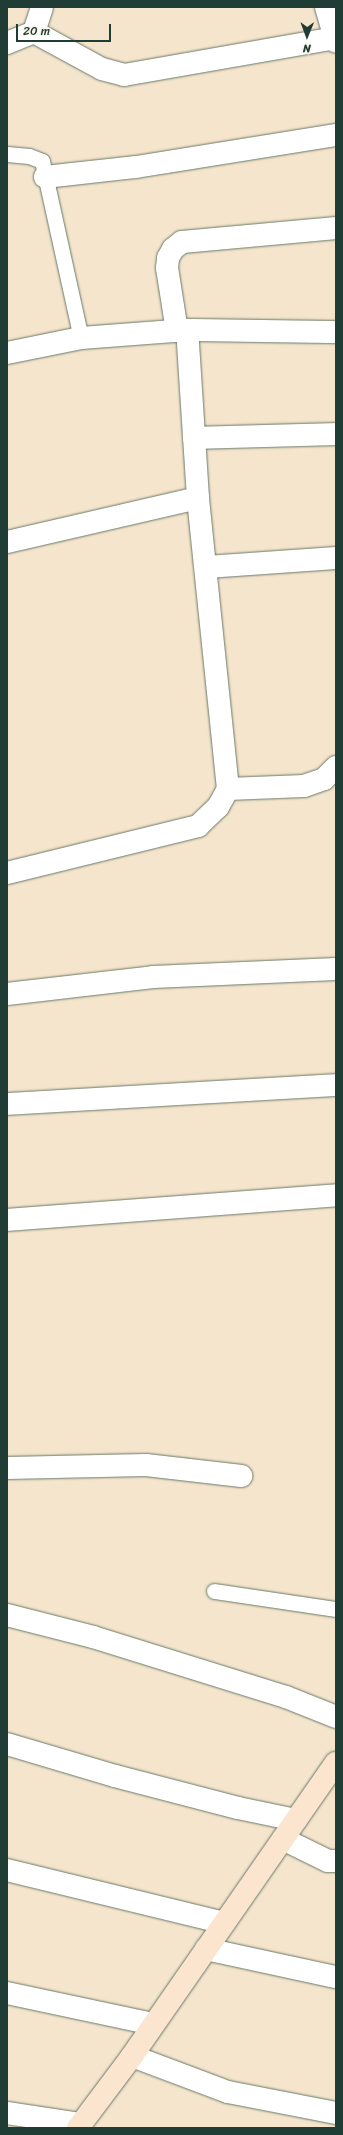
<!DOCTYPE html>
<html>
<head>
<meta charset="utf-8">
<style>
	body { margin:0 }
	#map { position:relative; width:343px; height:2135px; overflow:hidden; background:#f4e5cc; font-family:Sriracha,sans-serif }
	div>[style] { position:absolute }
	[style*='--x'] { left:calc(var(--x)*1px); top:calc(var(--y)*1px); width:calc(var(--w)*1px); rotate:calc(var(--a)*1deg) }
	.roads { filter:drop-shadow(0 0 1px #6a7869) drop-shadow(0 0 1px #6a7869) }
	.lane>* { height:15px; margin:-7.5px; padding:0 7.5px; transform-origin:7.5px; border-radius:7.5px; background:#fff }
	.street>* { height:22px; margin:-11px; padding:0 11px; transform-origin:11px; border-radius:11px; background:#fff }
	.secondary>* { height:22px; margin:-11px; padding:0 11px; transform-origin:11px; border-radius:11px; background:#fbe5cf }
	span { translate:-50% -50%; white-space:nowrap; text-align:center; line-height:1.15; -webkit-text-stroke:4px #fbf7ec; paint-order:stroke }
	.frame { position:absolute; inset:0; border:8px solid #1f3d34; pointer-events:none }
	.north { position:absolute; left:287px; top:16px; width:40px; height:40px; -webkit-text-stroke:3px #fbf7ec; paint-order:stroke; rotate:181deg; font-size:11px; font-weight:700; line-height:16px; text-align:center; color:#1f3d34 }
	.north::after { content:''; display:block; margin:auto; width:14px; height:18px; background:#1f3d34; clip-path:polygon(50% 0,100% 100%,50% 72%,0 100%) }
	.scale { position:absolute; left:16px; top:24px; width:95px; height:18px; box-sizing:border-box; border:2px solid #1f3d34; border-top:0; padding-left:5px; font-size:12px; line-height:14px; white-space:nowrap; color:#1f3d34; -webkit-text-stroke:3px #fbf7ec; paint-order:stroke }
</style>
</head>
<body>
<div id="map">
	<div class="roads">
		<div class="lane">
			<div style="--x:7;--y:154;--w:22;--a:5"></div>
			<div style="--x:29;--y:156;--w:14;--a:21"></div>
			<div style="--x:42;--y:161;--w:181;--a:77.6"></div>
			<div style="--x:214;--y:1591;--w:123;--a:8.4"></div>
		</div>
		<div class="street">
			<div style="--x:326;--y:7;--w:36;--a:74"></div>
			<div style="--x:34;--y:32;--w:77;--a:28.6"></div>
			<div style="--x:102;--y:69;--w:23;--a:15"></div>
			<div style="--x:124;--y:75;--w:214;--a:-9.9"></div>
			<div style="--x:7;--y:43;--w:29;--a:-22"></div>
			<div style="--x:34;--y:32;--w:26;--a:-72"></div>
			<div style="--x:45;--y:177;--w:92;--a:-6.3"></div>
			<div style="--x:136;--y:167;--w:203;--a:-9.1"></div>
			<div style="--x:177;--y:331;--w:64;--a:-99"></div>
			<div style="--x:167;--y:268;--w:10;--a:-84"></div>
			<div style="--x:168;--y:258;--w:10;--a:-61"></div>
			<div style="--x:173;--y:249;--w:11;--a:-38"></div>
			<div style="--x:182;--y:242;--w:155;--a:-5.2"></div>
			<div style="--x:7;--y:353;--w:76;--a:-11.5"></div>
			<div style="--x:81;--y:338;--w:106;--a:-4.3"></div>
			<div style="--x:187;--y:330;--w:149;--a:0.8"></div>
			<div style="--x:194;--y:438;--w:142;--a:-1.6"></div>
			<div style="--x:7;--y:542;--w:196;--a:-13"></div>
			<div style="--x:207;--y:567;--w:129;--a:-4"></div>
			<div style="--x:228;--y:789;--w:76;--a:-2.3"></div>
			<div style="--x:304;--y:786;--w:21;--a:-19"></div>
			<div style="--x:324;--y:779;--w:17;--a:-45"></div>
			<div style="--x:7;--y:873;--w:197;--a:-13.8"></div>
			<div style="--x:198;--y:826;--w:28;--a:-44"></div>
			<div style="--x:218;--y:807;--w:21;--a:-61"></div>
			<div style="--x:228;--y:789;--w:293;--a:-95.9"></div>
			<div style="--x:198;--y:498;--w:168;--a:-93.7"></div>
			<div style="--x:7;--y:994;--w:147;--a:-6.6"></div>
			<div style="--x:153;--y:977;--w:183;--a:-2.5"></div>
			<div style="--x:7;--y:1104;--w:330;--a:-3.3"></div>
			<div style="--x:7;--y:1220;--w:330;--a:-4.3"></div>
			<div style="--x:7;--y:1468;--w:139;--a:-1.2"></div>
			<div style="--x:146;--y:1465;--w:96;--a:6.6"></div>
			<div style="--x:7;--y:1615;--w:89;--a:14.3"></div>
			<div style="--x:93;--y:1637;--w:202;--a:17.3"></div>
			<div style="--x:286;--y:1697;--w:54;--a:21.8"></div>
			<div style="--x:7;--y:1744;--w:113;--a:16.5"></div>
			<div style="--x:115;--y:1776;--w:127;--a:14.6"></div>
			<div style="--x:238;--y:1808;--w:59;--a:11.7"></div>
			<div style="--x:283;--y:1839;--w:50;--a:26.1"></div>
			<div style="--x:328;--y:1861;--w:8;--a:0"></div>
			<div style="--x:7;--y:1870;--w:223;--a:13.7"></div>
			<div style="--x:206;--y:1949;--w:133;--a:12.2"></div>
			<div style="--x:7;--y:1993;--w:149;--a:12"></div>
			<div style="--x:132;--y:2056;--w:103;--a:20.6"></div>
			<div style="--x:228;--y:2092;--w:110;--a:11"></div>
			<div style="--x:7;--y:2113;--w:75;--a:8.5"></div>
		</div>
		<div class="secondary">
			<div style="--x:78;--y:2128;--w:90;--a:-53.1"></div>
			<div style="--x:132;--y:2056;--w:357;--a:-55.2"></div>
		</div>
	</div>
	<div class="frame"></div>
	<div class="north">N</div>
	<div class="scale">20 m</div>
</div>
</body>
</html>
